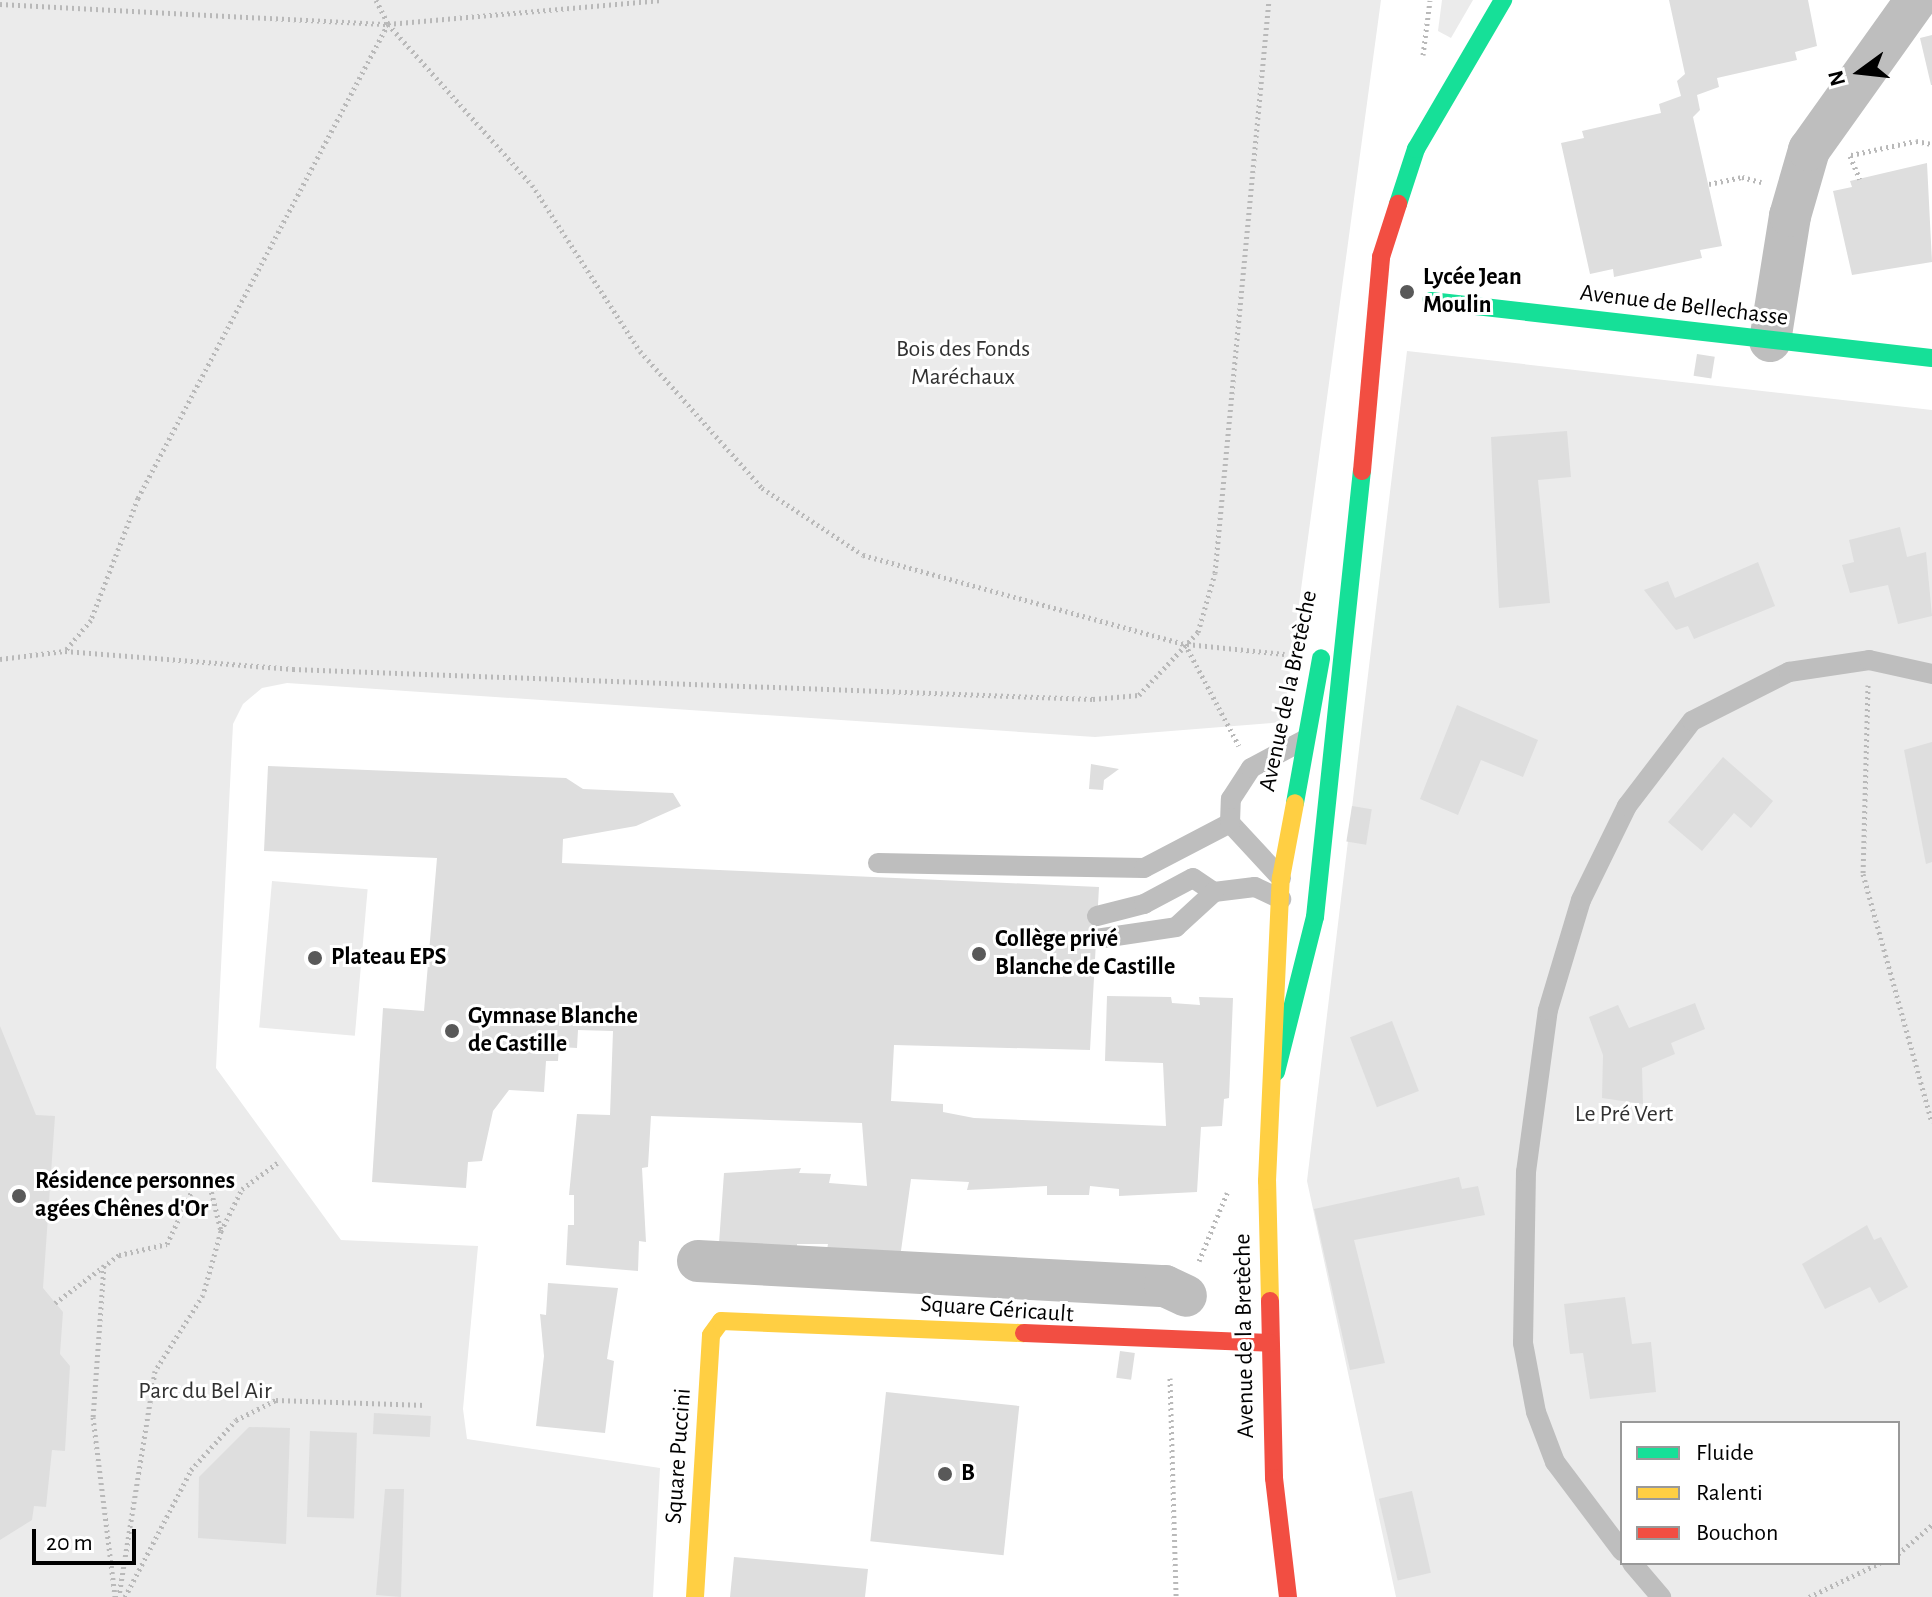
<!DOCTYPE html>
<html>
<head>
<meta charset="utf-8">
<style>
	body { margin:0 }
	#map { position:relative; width:1932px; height:1597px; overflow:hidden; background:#fff; font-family:"Alegreya Sans",sans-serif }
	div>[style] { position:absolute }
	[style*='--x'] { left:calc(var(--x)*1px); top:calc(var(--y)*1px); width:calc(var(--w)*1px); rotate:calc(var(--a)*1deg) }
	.green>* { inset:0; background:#ebebeb; transform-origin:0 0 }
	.building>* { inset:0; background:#dedede; transform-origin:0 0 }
	.path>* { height:5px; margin-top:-2.5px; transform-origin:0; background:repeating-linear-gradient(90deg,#b9b9b9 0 2px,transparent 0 6px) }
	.lane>* { height:20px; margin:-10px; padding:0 10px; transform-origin:10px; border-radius:10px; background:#bebebe }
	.street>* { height:42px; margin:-21px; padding:0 21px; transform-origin:21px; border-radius:21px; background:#bebebe }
	.fast>* { height:18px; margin:-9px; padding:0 9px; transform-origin:9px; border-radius:9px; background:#16e098 }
	.slow>* { height:18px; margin:-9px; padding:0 9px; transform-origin:9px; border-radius:9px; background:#ffcf43 }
	.jam>* { height:18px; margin:-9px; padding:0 9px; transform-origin:9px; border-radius:9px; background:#f24e42 }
	.dots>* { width:22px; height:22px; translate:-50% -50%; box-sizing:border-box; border:4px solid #fff; border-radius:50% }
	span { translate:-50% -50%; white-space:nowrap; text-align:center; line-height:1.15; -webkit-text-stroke:6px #fff; paint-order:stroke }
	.poi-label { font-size:24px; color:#000; font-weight:700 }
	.left { translate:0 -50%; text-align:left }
	.street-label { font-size:24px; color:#000 }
	.park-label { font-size:24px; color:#313131 }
	.legend { position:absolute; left:1620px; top:1421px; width:280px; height:144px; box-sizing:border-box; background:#fff; border:2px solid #999; margin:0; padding:10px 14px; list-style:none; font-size:24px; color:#000 }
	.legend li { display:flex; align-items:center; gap:16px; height:40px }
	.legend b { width:40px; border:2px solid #999 }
	.north { position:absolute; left:1820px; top:32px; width:80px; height:80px; -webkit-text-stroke:6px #fff; paint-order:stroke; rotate:255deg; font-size:22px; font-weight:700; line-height:32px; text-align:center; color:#000 }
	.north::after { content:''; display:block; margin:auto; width:28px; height:36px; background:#000; clip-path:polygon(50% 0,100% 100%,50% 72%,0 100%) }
	.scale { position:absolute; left:32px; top:1529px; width:104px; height:36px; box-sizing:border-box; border:4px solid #000; border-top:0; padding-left:10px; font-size:24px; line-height:28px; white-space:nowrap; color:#000; -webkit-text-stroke:6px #fff; paint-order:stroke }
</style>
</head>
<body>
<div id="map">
	<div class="green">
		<div style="clip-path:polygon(0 0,1381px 0,1283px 722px,1095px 737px,287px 683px,262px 688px,243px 704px,233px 724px,216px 1068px,341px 1240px,478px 1246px,463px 1409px,467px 1439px,660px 1468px,653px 1597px,0 1597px)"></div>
		<div style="clip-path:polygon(1442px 0,1473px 0,1451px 38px,1438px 31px)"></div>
		<div style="clip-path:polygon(evenodd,1407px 351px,1932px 410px,1932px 1597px,1396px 1597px,1307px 1181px,1407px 351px,1622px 1423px,1898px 1423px,1898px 1563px,1622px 1563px,1622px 1423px)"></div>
		<div style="left:272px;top:881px;width:96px;height:147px;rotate:5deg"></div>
	</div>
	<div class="building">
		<div style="clip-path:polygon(1669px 0,1808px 0,1817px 46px,1795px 52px,1797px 60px,1717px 78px,1719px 87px,1697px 95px,1700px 110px,1693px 117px,1722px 246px,1700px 250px,1702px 258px,1614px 277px,1613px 269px,1590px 274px,1561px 143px,1584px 138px,1582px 131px,1661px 113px,1659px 104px,1681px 96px,1677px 81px,1685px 74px)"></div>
		<div style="clip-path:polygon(1932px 35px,1932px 85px,1931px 85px,1920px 38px)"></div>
		<div style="clip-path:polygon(1927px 163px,1932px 262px,1852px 275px,1833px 191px,1852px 187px,1850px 181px)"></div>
		<div style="left:1697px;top:354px;width:18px;height:22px;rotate:9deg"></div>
		<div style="clip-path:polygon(1567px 431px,1571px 477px,1538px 480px,1550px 603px,1499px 608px,1491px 437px)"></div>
		<div style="clip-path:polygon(1900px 527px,1907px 557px,1926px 552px,1932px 616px,1898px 624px,1888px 585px,1850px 593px,1842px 565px,1854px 562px,1849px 540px)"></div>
		<div style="clip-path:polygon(1758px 562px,1775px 606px,1694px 639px,1688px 626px,1676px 630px,1644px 590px,1668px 581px,1675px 598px)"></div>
		<div style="clip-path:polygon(1457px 705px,1538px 740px,1523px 777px,1481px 760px,1458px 815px,1420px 799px)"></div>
		<div style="clip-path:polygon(1932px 742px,1932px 862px,1926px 864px,1904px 750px)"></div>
		<div style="clip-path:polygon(1723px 757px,1773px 801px,1751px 828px,1734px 813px,1702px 851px,1668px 822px)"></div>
		<div style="clip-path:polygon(1091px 764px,1119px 769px,1104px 780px,1103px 790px,1089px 789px)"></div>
		<div style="clip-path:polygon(268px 766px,566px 778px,583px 789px,673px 793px,681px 806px,636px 826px,563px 839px,562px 863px,1099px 887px,1090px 1050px,894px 1045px,891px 1101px,943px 1104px,943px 1112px,974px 1118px,1166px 1126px,1163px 1063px,1105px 1061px,1107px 996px,1171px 997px,1172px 1003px,1200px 1005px,1199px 997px,1233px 998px,1229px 1098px,1224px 1099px,1222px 1126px,1201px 1127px,1197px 1192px,1119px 1196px,1119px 1189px,1090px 1186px,1089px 1195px,1047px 1195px,1047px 1186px,967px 1190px,969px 1182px,911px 1179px,900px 1258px,826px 1255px,828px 1244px,797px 1244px,797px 1253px,719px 1243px,724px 1173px,801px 1168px,799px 1173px,831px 1174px,829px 1183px,867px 1186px,862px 1123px,651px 1116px,648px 1167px,642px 1168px,646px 1242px,639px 1241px,638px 1271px,566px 1265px,568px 1225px,574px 1225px,574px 1195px,569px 1195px,577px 1114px,610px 1115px,613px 1031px,578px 1030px,577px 1048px,559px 1047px,558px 1061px,546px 1061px,544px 1092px,509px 1090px,493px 1111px,482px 1161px,468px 1162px,466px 1188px,372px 1182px,383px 1008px,424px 1011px,437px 858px,264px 851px)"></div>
		<div style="left:1352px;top:806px;width:20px;height:36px;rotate:9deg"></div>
		<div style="clip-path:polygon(1695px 1003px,1705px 1029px,1671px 1043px,1675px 1054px,1642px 1068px,1643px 1104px,1602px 1098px,1603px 1055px,1589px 1017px,1618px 1005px,1629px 1028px)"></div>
		<div style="left:1392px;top:1021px;width:75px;height:45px;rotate:69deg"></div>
		<div style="clip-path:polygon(0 1026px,36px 1115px,55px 1116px,43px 1288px,63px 1312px,60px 1354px,70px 1366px,65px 1451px,52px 1450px,46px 1507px,34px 1506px,32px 1520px,0 1540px)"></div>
		<div style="clip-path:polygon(1459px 1177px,1462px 1189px,1478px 1186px,1485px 1215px,1354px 1240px,1385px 1363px,1350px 1370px,1314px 1209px)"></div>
		<div style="clip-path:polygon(1867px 1225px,1874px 1240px,1881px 1237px,1908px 1287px,1879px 1303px,1870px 1287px,1825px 1309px,1802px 1264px)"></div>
		<div style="clip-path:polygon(548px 1283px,618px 1288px,607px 1359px,614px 1361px,605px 1433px,536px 1426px,544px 1356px,540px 1314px,546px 1315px)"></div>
		<div style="clip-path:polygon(1625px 1297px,1632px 1344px,1651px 1342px,1656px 1392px,1590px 1399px,1583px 1353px,1570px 1354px,1564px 1304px)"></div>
		<div style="left:1120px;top:1351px;width:15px;height:27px;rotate:8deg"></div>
		<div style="left:886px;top:1392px;width:134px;height:150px;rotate:6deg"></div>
		<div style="left:374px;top:1413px;width:57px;height:21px;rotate:3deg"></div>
		<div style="clip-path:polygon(249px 1427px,290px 1428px,286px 1544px,198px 1538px,199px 1477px)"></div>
		<div style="left:310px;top:1431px;width:47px;height:86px;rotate:2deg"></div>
		<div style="clip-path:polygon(385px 1489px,404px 1489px,401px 1597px,376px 1595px)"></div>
		<div style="left:1412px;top:1491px;width:84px;height:34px;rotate:77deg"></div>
		<div style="clip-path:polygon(734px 1557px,868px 1569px,865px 1597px,730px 1597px)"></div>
	</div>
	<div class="path">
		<div style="--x:376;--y:0;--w:27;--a:63"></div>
		<div style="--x:388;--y:24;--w:216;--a:48.2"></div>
		<div style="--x:532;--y:185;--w:198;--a:57"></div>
		<div style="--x:640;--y:351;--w:183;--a:48.3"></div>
		<div style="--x:762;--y:488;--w:121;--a:33.6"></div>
		<div style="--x:863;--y:555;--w:334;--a:15.5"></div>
		<div style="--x:1185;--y:644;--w:115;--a:62.1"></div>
		<div style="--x:0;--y:4;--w:389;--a:3"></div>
		<div style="--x:388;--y:24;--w:275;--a:-5"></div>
		<div style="--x:388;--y:24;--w:536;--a:117.81"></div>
		<div style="--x:138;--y:498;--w:131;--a:111.1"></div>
		<div style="--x:91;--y:620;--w:40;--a:130"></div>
		<div style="--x:65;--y:651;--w:229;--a:4.5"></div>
		<div style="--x:293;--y:669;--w:801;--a:2.15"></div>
		<div style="--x:1093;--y:699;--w:46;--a:-5"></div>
		<div style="--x:1139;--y:695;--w:86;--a:-46.9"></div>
		<div style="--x:1198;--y:632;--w:61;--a:-73.9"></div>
		<div style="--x:1215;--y:573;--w:576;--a:-84.62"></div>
		<div style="--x:1423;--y:55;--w:55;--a:-82.7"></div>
		<div style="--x:1851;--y:155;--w:66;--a:-12.2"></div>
		<div style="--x:1916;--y:141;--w:16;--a:11"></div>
		<div style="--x:1850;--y:156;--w:25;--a:67"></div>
		<div style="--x:1709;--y:184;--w:34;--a:-12"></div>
		<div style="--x:1742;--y:177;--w:20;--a:15"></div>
		<div style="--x:1187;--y:644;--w:98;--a:5.9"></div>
		<div style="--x:0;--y:659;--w:65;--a:-7"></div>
		<div style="--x:1868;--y:685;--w:189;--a:91.5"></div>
		<div style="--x:1863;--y:874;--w:258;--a:74.5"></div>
		<div style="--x:221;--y:1231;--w:47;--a:-63.4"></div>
		<div style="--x:242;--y:1189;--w:47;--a:-36.4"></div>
		<div style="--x:1199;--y:1261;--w:74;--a:-67.6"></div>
		<div style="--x:104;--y:1265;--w:152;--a:94.1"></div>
		<div style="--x:93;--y:1417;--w:181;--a:83"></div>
		<div style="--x:55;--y:1303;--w:80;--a:-36.9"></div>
		<div style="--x:119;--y:1255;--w:49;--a:-12.9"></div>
		<div style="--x:167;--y:1244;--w:71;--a:-64.9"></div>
		<div style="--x:197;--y:1180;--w:14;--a:25"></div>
		<div style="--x:210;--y:1186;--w:46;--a:76.3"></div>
		<div style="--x:221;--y:1231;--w:66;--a:105.7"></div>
		<div style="--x:203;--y:1295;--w:90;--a:122.3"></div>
		<div style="--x:155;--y:1371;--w:229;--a:99.1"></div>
		<div style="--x:1170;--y:1378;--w:219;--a:88.4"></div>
		<div style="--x:1898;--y:1554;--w:45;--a:-40.5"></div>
		<div style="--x:125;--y:1597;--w:143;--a:-62.5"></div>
		<div style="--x:191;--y:1470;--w:67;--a:-48"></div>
		<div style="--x:236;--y:1420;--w:45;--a:-26.6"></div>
		<div style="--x:276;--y:1400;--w:150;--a:1.9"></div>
		<div style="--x:1809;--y:1597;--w:79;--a:-25.6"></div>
	</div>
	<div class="lane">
		<div style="--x:878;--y:863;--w:266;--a:1.1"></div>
		<div style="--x:1144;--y:868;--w:97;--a:-27.6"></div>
		<div style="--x:1281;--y:878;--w:75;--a:-132.8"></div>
		<div style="--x:1230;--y:823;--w:24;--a:-88"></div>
		<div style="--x:1231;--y:799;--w:37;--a:-57"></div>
		<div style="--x:1251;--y:768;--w:60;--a:-27.8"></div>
		<div style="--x:1097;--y:916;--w:49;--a:-14.3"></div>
		<div style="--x:1144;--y:904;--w:55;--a:-28"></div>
		<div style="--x:1193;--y:878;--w:25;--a:34"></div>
		<div style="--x:1214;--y:892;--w:41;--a:-7"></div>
		<div style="--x:1255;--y:887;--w:29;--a:25"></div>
		<div style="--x:1096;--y:939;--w:81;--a:-8.5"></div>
		<div style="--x:1176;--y:927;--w:52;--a:-42.6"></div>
		<div style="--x:1622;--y:1551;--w:111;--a:-127"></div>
		<div style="--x:1555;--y:1462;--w:53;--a:-110.8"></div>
		<div style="--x:1536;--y:1412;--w:70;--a:-100.7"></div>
		<div style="--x:1523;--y:1343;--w:171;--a:-89"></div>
		<div style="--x:1526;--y:1172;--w:163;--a:-82.3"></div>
		<div style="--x:1548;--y:1010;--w:115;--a:-73.3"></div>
		<div style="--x:1581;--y:900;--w:105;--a:-63.9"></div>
		<div style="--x:1627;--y:806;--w:107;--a:-52.6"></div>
		<div style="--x:1692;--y:721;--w:109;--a:-26.8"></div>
		<div style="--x:1789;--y:672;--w:81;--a:-8.5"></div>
		<div style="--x:1869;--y:660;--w:65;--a:12.5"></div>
		<div style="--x:1632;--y:1563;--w:45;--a:49.5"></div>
	</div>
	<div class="street">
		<div style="--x:1770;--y:341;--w:127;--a:-80.9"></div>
		<div style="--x:1790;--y:216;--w:69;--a:-73.9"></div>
		<div style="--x:1809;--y:150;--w:184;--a:-54.5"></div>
		<div style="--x:698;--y:1261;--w:468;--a:3.1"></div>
		<div style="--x:1165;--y:1286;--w:23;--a:25"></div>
	</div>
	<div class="fast">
		<div style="--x:1398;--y:204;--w:58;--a:-71.9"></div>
		<div style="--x:1416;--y:149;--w:173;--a:-59.7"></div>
		<div style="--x:1431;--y:301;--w:504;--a:6.49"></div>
		<div style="--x:1295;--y:803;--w:147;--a:-79.8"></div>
		<div style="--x:1276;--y:1072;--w:160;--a:-75.9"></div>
		<div style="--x:1315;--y:917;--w:448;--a:-84"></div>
	</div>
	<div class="slow">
		<div style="--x:1270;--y:1301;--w:120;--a:-91.4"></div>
		<div style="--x:1267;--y:1181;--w:303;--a:-87.4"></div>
		<div style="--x:1281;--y:878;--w:76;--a:-79.4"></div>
		<div style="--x:695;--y:1597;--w:262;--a:-86.5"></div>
		<div style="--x:711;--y:1335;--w:17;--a:-54"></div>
		<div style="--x:721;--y:1321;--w:303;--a:2.3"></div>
	</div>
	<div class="jam">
		<div style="--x:1362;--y:471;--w:215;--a:-84.9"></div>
		<div style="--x:1381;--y:257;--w:56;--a:-72.2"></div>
		<div style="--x:1270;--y:1301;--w:177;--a:88.7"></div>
		<div style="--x:1274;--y:1478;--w:120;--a:83.3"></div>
		<div style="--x:1024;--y:1333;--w:246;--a:2.3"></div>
	</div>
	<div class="dots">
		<div style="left:1407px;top:292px;background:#595959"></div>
		<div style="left:979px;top:954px;background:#595959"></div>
		<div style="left:315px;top:958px;background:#595959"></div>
		<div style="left:452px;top:1031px;background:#595959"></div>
		<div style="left:19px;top:1196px;background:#595959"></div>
		<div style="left:945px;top:1474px;background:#595959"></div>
	</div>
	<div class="poi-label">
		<span class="left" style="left:1423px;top:292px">Lycée Jean<br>Moulin</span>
		<span class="left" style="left:995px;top:954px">Collège privé<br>Blanche de Castille</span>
		<span class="left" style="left:331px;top:958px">Plateau EPS</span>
		<span class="left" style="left:468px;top:1031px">Gymnase Blanche<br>de Castille</span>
		<span class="left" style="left:35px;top:1196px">Résidence personnes<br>agées Chênes d'Or</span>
		<span class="left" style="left:961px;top:1474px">B</span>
	</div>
	<div class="street-label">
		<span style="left:1684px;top:306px;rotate:7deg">Avenue de Bellechasse</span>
		<span style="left:1289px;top:691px;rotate:-78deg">Avenue de la Bretèche</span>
		<span style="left:997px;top:1310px;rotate:4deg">Square Géricault</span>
		<span style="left:1245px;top:1336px;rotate:-91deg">Avenue de la Bretèche</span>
		<span style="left:679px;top:1456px;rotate:-86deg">Square Puccini</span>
	</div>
	<div class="park-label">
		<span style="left:963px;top:364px">Bois des Fonds<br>Maréchaux</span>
		<span style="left:1624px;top:1115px">Le Pré Vert</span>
		<span style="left:205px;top:1392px">Parc du Bel Air</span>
	</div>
	<ul class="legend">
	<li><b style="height:10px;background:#16e098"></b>Fluide</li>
	<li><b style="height:10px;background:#ffcf43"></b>Ralenti</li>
	<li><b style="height:10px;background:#f24e42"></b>Bouchon</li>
	</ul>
	<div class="north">N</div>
	<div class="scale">20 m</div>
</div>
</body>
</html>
